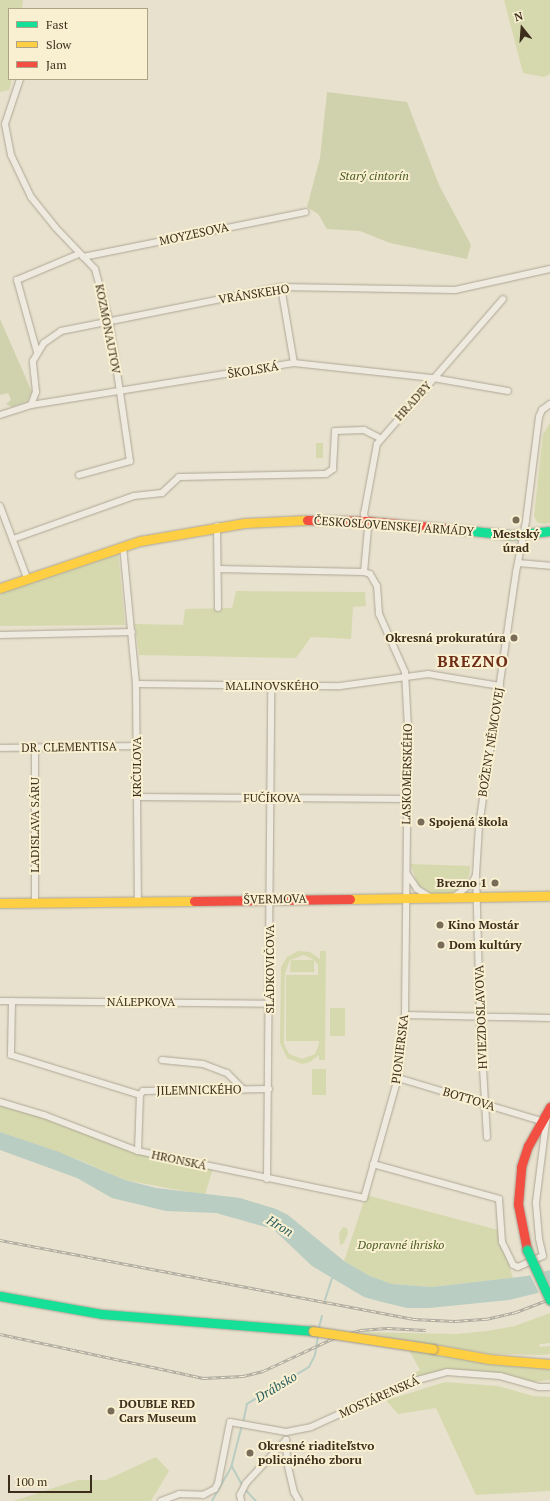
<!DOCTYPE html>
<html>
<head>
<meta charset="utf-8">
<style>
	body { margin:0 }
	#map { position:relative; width:550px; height:1501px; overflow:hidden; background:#e8e1cd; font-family:"PT Serif",serif }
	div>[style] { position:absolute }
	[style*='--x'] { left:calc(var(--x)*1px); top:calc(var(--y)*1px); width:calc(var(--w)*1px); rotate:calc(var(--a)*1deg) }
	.green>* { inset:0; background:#d6d9ae; transform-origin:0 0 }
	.cemetery>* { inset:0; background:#d0d2ae }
	.water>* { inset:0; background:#b9cdc2 }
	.pier>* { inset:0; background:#e8e1cd }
	.stream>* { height:1.5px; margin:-0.75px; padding:0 0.75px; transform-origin:0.75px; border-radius:0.75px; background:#b9cdc2 }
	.roads { filter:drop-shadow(0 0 1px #ada696) drop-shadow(0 0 1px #ada696) }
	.street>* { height:6px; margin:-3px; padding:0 3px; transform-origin:3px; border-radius:3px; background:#efeadf }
	.fast>* { height:9px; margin:-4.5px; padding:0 4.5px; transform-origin:4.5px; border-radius:4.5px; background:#16e098 }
	.slow>* { height:9px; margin:-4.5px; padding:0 4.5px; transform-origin:4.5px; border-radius:4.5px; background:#ffcf43 }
	.jam>* { height:9px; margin:-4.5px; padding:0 4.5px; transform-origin:4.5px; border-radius:4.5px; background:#f24e42 }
	.rail>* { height:3px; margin-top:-1.5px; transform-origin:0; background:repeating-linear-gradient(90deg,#f9f0d2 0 4.5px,#aeaaa0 0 9px); box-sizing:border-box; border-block:1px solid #aeaaa0 }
	.bridges { filter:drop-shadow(0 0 1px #9d9586) drop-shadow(0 0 1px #9d9586) }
	.fast-bridge>* { height:9px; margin:-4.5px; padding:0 4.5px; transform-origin:4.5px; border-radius:4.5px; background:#16e098 }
	.slow-bridge>* { height:9px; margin:-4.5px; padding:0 4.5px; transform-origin:4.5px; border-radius:4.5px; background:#ffcf43 }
	.dots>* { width:11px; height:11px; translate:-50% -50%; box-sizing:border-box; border:2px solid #f9f0d2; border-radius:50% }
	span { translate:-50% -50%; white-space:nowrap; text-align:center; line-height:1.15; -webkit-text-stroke:4px #f9f0d2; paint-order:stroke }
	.park-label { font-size:12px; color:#4a5c21; font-style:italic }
	.street-label { font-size:12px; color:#3d2e1c }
	.poi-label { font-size:12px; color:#3d2e1c; font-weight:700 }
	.right { translate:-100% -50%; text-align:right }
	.left { translate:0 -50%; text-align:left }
	.water-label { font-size:13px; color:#2a5f5e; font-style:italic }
	.district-label { font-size:16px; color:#6f2e17; font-weight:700; letter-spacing:1px }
	.legend { position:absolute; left:8px; top:8px; width:140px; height:72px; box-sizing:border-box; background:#f9f0d2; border:1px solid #aea289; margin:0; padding:5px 7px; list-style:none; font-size:12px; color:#3d2e1c }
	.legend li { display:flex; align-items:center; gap:8px; height:20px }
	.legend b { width:20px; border:1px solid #aea289 }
	.north { position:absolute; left:502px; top:8px; width:40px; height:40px; -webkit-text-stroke:3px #f9f0d2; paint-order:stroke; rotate:343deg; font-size:11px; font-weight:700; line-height:16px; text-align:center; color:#3d2e1c }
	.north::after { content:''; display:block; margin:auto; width:14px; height:18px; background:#3d2e1c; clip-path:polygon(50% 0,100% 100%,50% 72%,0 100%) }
	.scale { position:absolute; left:8px; top:1475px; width:84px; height:18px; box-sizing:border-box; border:2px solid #3d2e1c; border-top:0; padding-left:5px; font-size:12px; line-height:14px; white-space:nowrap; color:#3d2e1c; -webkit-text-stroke:3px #f9f0d2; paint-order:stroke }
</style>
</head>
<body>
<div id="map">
	<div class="green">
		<div style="clip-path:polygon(0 0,23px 0,22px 9px,9px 9px,9px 79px,12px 79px,9px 90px,0 92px)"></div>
		<div style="clip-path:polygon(504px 0,550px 0,550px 74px,544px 77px,523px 73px)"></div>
		<div style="clip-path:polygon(550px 423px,550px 523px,544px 524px,537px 522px,534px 516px,543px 434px)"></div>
		<div style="left:316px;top:443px;width:7px;height:15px"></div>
		<div style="clip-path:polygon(118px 552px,125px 625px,0 626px,0 593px)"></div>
		<div style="clip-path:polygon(236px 591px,365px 592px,366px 606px,353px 607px,351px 639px,311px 637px,296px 658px,139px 655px,135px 624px,183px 625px,185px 609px,232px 608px)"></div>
		<div style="clip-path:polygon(410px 864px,470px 866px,470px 871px,467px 882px,458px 890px,451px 893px,432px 894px,418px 885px)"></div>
		<div style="clip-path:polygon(evenodd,298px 951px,310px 952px,320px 959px,320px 951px,326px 951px,325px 1060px,319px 1060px,319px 1055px,310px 1062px,302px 1064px,287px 1058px,280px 1043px,281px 967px,287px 957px,298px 951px,304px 955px,314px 960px,291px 960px,290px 972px,314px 972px,314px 960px,318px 965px,319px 1044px,315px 1054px,302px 1059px,289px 1054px,284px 1044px,285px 973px,290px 960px,304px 955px)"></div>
		<div style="left:286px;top:975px;width:33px;height:66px"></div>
		<div style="left:330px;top:1008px;width:15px;height:28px"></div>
		<div style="left:312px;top:1069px;width:14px;height:26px"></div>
		<div style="clip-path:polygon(0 1102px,138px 1151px,213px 1168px,205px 1195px,125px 1180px,82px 1161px,0 1132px)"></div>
		<div style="clip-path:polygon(366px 1195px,498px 1230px,513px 1278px,432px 1287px,392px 1284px,370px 1276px,344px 1261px)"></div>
		<div style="clip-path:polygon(343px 1227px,347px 1228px,348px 1233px,344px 1243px,340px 1245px,339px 1233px)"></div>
		<div style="clip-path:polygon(550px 1313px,550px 1343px,540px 1344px,539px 1347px,550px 1346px,550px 1354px,542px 1355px,489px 1354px,359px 1332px,457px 1334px,487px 1331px,515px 1326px)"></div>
		<div style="clip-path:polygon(409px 1350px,550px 1368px,550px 1380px,533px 1382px,501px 1374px,465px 1370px,447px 1370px,411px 1379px,409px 1376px,420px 1370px)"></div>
		<div style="clip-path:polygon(445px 1382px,498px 1386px,533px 1396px,550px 1397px,550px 1491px,476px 1495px,436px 1408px,398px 1414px,384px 1398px,391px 1395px,394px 1398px)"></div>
		<div style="clip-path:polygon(156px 1457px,169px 1471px,151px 1501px,13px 1501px,78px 1480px,106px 1480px)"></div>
	</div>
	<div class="cemetery">
		<div style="clip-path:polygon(327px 92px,407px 102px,439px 185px,471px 245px,467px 259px,390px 243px,360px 231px,327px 229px,318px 214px,307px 207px,320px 158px)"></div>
		<div style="clip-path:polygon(0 319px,32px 392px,27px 402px,12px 407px,6px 404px,11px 400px,8px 393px,0 395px)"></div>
	</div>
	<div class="water">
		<div style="clip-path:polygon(0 1132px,59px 1152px,125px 1180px,156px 1188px,240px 1198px,276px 1209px,288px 1215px,344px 1261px,370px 1276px,392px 1284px,432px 1287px,527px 1276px,550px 1270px,550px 1290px,509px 1300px,429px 1308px,407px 1308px,382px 1302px,364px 1297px,312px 1266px,273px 1229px,216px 1213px,166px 1211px,112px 1198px,77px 1178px,0 1150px)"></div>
	</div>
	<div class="pier">
		<div style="clip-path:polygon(543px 1270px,550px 1285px,550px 1292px,540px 1295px,529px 1273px)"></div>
	</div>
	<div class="stream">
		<div style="--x:325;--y:1300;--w:22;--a:-72"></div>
		<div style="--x:319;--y:1328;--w:12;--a:-76"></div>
		<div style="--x:243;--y:1423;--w:19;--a:-78"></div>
		<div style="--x:247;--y:1404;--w:72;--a:-30.8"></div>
		<div style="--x:309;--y:1367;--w:13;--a:-63"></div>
		<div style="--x:315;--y:1355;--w:19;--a:-81"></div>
		<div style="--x:242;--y:1427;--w:40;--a:104.4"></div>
		<div style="--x:232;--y:1466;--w:23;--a:61"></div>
		<div style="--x:245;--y:1489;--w:16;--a:47"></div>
		<div style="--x:212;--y:1501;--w:40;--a:-60.3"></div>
	</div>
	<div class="roads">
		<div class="street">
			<div style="--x:20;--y:79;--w:47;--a:108.4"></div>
			<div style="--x:5;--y:124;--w:32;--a:79"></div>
			<div style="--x:11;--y:155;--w:47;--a:64.5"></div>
			<div style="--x:31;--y:197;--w:38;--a:51"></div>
			<div style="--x:55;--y:227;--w:58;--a:46.4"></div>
			<div style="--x:95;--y:269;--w:53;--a:74.6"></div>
			<div style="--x:109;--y:320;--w:73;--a:81.3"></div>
			<div style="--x:120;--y:392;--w:70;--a:81.8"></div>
			<div style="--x:130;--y:461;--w:53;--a:164.6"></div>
			<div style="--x:83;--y:257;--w:227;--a:-11.4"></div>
			<div style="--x:281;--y:287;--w:77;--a:80.3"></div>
			<div style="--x:37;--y:352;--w:75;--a:-105.5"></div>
			<div style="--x:17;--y:280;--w:67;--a:-22.8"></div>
			<div style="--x:31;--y:405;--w:14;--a:-69"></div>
			<div style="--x:36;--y:392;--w:31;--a:-96"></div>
			<div style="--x:33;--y:361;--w:21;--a:-59"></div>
			<div style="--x:44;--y:343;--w:21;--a:-35"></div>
			<div style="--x:61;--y:331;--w:224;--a:-11.3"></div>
			<div style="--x:281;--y:287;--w:174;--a:1"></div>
			<div style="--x:455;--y:290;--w:97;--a:-12.5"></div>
			<div style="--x:0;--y:415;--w:33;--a:-18"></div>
			<div style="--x:31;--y:405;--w:266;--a:-9.1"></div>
			<div style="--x:294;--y:363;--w:140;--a:6.2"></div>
			<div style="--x:433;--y:378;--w:76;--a:9.8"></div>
			<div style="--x:0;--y:506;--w:77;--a:69.4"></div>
			<div style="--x:217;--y:526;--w:82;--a:89.3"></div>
			<div style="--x:13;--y:539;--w:128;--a:-19.6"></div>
			<div style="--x:134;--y:496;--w:28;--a:-6"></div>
			<div style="--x:162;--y:493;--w:23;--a:-43"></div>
			<div style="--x:179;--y:477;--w:147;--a:-1.2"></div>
			<div style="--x:326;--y:474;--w:9;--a:-36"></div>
			<div style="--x:333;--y:469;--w:38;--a:-87"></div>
			<div style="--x:335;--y:431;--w:29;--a:-2"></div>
			<div style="--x:364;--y:430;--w:18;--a:27"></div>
			<div style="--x:123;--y:546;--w:139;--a:84.6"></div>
			<div style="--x:136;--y:684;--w:217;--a:89.5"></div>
			<div style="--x:518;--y:563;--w:32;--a:5"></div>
			<div style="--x:364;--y:572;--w:44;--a:-84.8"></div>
			<div style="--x:368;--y:528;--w:15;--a:-106"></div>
			<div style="--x:364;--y:514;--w:71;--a:-79.5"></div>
			<div style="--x:377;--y:444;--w:192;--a:-49"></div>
			<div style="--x:0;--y:635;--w:132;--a:-1.3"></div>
			<div style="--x:136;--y:684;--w:204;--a:0.6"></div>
			<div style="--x:340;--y:686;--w:89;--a:-7.8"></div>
			<div style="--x:428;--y:674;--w:73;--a:9.5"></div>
			<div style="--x:0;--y:748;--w:137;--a:-0.8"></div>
			<div style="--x:35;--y:748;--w:155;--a:90"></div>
			<div style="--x:137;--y:797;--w:270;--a:0.4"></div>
			<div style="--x:407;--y:874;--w:18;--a:56"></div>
			<div style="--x:417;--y:889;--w:15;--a:32"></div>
			<div style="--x:454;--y:897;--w:23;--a:-38"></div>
			<div style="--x:472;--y:883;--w:9;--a:-63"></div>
			<div style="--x:0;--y:1001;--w:270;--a:0.6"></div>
			<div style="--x:12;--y:1001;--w:54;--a:91.1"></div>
			<div style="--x:11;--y:1055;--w:135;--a:17.2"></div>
			<div style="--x:405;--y:1015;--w:145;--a:1.2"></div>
			<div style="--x:162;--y:1060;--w:41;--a:5.6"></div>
			<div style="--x:203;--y:1064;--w:26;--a:21"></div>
			<div style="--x:227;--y:1073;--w:23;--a:45"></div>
			<div style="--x:398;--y:1078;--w:149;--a:16.7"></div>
			<div style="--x:0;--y:1102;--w:46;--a:16.5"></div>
			<div style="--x:44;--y:1115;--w:101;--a:21"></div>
			<div style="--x:138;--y:1151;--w:231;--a:11.7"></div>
			<div style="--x:364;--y:1198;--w:125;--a:-74.2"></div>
			<div style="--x:398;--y:1078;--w:63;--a:-83.7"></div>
			<div style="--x:405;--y:1015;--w:287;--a:-89.4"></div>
			<div style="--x:408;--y:728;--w:56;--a:-93.1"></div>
			<div style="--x:405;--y:672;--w:64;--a:-114.1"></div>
			<div style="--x:379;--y:614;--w:28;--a:-94"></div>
			<div style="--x:377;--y:586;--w:14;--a:-120"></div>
			<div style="--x:370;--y:574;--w:6;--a:-162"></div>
			<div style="--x:364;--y:572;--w:146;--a:-178.8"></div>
			<div style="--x:487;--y:1137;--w:121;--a:-93.3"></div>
			<div style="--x:480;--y:1016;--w:141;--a:-91.6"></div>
			<div style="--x:476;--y:875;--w:49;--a:-86.5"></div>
			<div style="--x:479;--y:826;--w:257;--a:-81.7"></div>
			<div style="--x:516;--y:572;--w:52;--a:-78.9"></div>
			<div style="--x:526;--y:521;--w:105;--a:-82.9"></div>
			<div style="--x:539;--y:417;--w:8;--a:-67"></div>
			<div style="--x:542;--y:410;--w:10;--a:-37"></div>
			<div style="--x:138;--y:1151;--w:56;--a:-88"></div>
			<div style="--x:140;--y:1095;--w:5;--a:-53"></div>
			<div style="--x:143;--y:1091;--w:126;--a:-0.9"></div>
			<div style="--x:373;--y:1164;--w:131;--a:15.5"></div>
			<div style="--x:499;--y:1199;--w:43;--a:86"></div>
			<div style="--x:502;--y:1242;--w:25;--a:64"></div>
			<div style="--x:513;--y:1265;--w:5;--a:22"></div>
			<div style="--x:518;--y:1267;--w:27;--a:-24"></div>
			<div style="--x:267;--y:1179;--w:493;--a:-89.5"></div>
			<div style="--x:543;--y:1256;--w:18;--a:-103"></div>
			<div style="--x:539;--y:1238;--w:36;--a:-95"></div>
			<div style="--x:536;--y:1202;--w:88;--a:-82.8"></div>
			<div style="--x:286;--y:1440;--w:22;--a:87"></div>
			<div style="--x:287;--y:1462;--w:31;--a:77"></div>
			<div style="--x:294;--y:1492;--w:10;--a:61"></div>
			<div style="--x:161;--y:1501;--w:19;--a:-21"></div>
			<div style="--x:179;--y:1494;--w:24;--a:2"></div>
			<div style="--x:203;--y:1495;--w:13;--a:-27"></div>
			<div style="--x:215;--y:1489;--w:7;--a:-63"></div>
			<div style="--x:218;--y:1483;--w:62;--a:-78.9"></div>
			<div style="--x:230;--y:1422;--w:57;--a:10.1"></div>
			<div style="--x:286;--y:1432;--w:25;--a:-11"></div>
			<div style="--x:311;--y:1427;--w:109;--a:-24.4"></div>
			<div style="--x:410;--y:1382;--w:38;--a:-15"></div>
			<div style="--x:447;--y:1372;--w:53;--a:4.3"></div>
			<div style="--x:500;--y:1376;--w:41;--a:15.8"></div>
			<div style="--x:539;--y:1387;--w:11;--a:0"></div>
			<div style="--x:241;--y:1501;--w:6;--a:-99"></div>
			<div style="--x:240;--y:1495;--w:13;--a:-63"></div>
			<div style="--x:246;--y:1483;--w:59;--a:-47.1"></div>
		</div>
		<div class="fast">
			<div style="--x:453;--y:529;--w:59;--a:5.8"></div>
			<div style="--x:512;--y:535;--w:38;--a:-6"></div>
			<div style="--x:0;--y:1296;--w:104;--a:10"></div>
			<div style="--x:102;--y:1314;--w:212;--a:4.6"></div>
		</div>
		<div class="slow">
			<div style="--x:0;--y:588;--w:148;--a:-18.6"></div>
			<div style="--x:140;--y:541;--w:106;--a:-9.8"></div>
			<div style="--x:244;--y:523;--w:63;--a:-2.7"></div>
			<div style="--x:350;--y:899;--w:200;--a:-0.9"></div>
			<div style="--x:0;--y:903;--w:194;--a:-0.6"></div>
			<div style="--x:433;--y:1349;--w:57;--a:10.1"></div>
			<div style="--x:489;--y:1359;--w:61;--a:4.7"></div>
		</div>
		<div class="jam">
			<div style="--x:307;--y:520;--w:59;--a:1"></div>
			<div style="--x:366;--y:521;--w:87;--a:5.3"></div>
			<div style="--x:194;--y:901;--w:156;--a:-0.7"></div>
			<div style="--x:527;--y:1250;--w:47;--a:-101.1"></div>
			<div style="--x:518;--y:1204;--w:37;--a:-85"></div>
			<div style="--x:521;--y:1167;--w:22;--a:-72"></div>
			<div style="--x:528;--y:1146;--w:45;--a:-60.6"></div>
		</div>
	</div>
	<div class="rail">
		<div style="--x:0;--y:1240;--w:420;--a:10.8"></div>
		<div style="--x:413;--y:1319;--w:42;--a:2.7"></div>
		<div style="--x:455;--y:1321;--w:31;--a:-4"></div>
		<div style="--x:486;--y:1319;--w:31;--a:-13"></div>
		<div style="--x:516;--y:1312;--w:36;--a:-21"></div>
		<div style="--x:0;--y:1334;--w:208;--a:12.2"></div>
		<div style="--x:203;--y:1378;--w:40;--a:-2.9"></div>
		<div style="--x:243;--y:1376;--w:21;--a:-14"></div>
		<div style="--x:263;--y:1371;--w:81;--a:-25"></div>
		<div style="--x:336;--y:1337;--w:25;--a:-16"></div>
		<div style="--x:360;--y:1330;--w:27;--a:-4"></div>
		<div style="--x:387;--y:1328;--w:39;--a:3"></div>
	</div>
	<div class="bridges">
		<div class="fast-bridge">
			<div style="--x:527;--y:1250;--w:55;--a:65.3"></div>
		</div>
		<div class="slow-bridge">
			<div style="--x:313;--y:1331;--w:121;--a:8.5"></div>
		</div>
	</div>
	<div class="dots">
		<div style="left:516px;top:520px;background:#796d5a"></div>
		<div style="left:514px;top:638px;background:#796d5a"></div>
		<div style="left:421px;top:822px;background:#796d5a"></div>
		<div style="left:495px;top:883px;background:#796d5a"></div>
		<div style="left:440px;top:925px;background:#796d5a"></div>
		<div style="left:441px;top:945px;background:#796d5a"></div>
		<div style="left:111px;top:1411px;background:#796d5a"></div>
		<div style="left:250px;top:1453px;background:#796d5a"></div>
	</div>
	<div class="park-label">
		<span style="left:374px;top:176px">Starý cintorín</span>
		<span style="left:401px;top:1245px">Dopravné ihrisko</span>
	</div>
	<div class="street-label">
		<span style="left:194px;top:234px;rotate:-12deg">MOYZESOVA</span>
		<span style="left:254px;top:294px;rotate:-9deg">VRÁNSKEHO</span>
		<span style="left:108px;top:329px;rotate:79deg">KOZMONAUTOV</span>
		<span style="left:253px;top:370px;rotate:-9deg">ŠKOLSKÁ</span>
		<span style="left:413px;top:401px;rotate:-48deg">HRADBY</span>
		<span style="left:394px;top:526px;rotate:4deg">ČESKOSLOVENSKEJ ARMÁDY</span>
		<span style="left:272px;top:686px">MALINOVSKÉHO</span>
		<span style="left:491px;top:742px;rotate:-81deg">BOŽENY NĚMCOVEJ</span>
		<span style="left:69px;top:747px;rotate:-1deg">DR. CLEMENTISA</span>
		<span style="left:137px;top:767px;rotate:-90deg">KRČULOVA</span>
		<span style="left:407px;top:774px;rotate:-89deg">LASKOMERSKÉHO</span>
		<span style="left:272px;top:798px">FUČÍKOVA</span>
		<span style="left:35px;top:825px;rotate:-90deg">LADISLAVA SÁRU</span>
		<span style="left:275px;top:899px;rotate:-1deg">ŠVERMOVA</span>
		<span style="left:270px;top:969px;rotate:-90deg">SLÁDKOVIČOVA</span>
		<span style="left:141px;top:1002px">NÁLEPKOVA</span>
		<span style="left:481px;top:1017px;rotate:-92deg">HVIEZDOSLAVOVA</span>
		<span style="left:400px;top:1049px;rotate:-83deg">PIONIERSKA</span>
		<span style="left:199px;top:1090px;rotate:-1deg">JILEMNICKÉHO</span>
		<span style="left:469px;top:1099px;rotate:17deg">BOTTOVA</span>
		<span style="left:179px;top:1160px;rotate:12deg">HRONSKÁ</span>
		<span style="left:379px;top:1397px;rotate:-24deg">MOSTÁRENSKÁ</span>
	</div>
	<div class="poi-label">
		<span style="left:516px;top:541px">Mestský<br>úrad</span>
		<span class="right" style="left:506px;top:638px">Okresná prokuratúra</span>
		<span class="left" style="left:429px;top:822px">Spojená škola</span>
		<span class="right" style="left:487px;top:883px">Brezno 1</span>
		<span class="left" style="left:448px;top:925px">Kino Mostár</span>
		<span class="left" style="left:449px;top:945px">Dom kultúry</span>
		<span class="left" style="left:119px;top:1411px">DOUBLE RED<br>Cars Museum</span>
		<span class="left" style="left:258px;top:1453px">Okresné riaditeľstvo<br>policajného zboru</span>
	</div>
	<div class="water-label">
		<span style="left:280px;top:1226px;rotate:31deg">Hron</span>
		<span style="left:276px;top:1387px;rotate:-31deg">Drábsko</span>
	</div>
	<div class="district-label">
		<span style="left:473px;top:661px">BREZNO</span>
	</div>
	<ul class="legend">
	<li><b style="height:5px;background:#16e098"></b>Fast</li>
	<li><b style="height:5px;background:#ffcf43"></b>Slow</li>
	<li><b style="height:5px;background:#f24e42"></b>Jam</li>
	</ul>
	<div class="north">N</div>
	<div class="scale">100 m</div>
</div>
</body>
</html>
